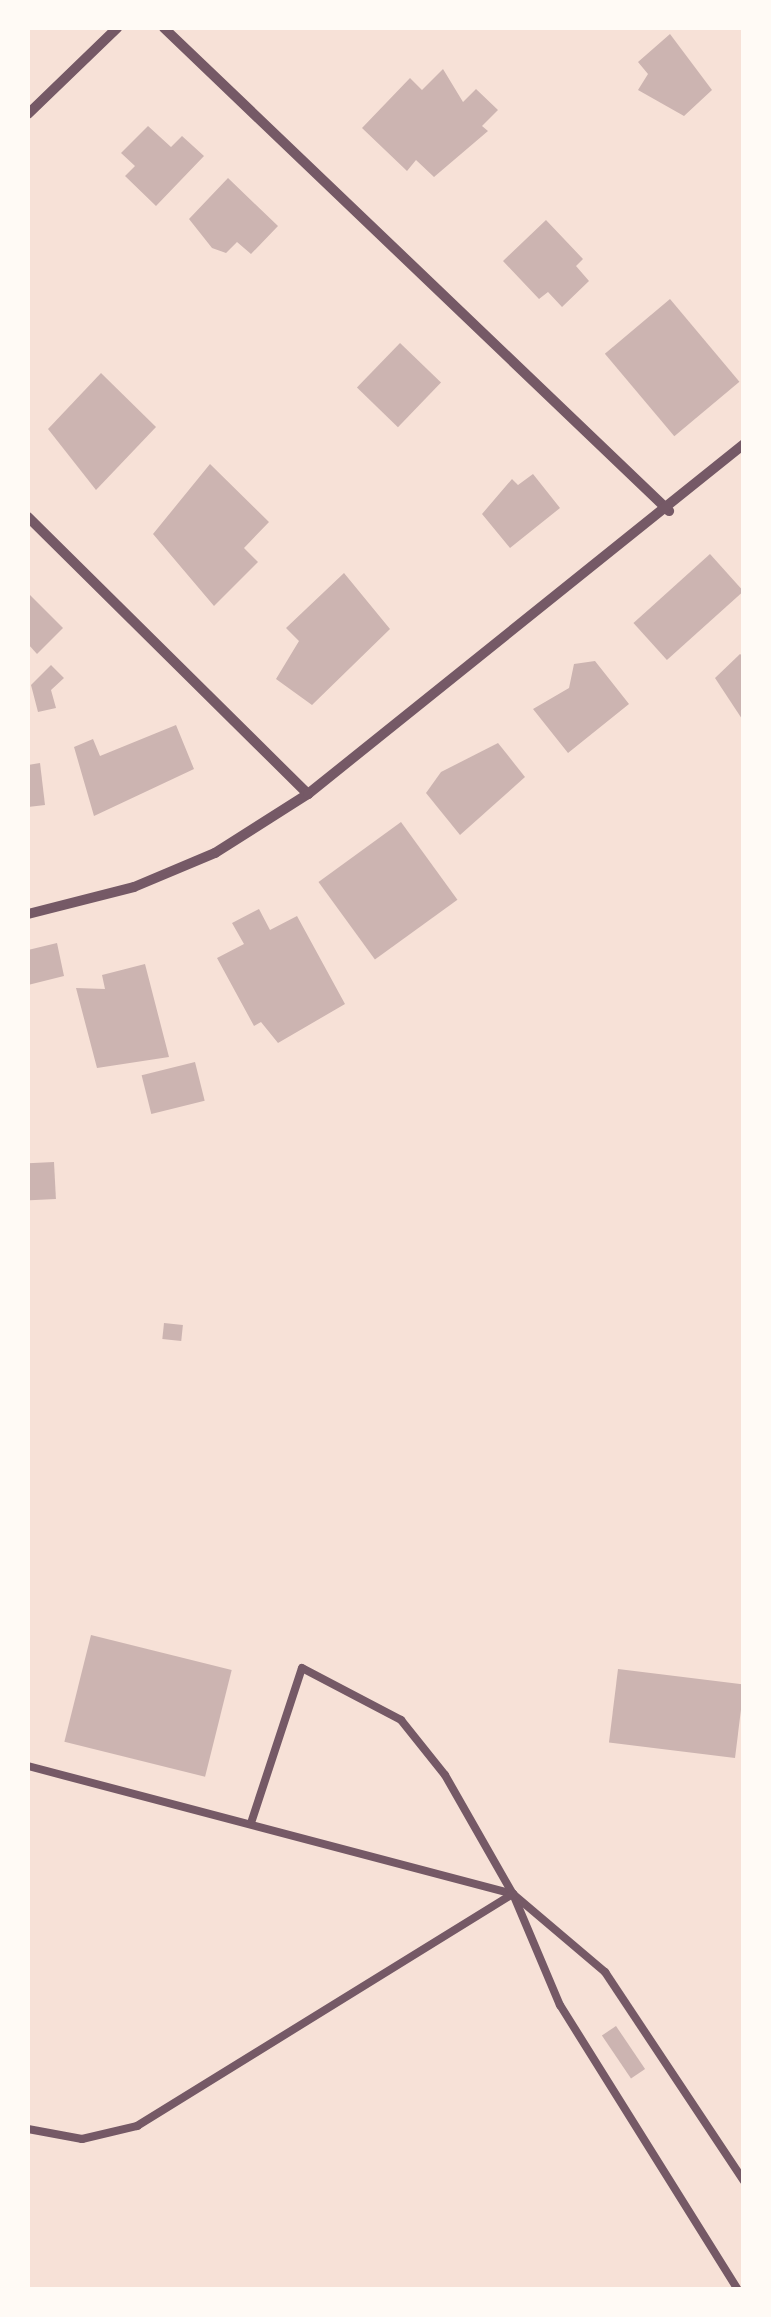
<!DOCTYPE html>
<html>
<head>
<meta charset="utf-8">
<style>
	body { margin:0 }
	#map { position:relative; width:771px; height:2317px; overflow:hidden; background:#f7e1d7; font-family:"Crimson Pro",serif }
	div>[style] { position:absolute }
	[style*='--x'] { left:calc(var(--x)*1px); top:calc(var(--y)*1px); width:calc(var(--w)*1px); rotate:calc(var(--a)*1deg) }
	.building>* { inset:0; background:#ccb4b1; transform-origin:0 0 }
	.service>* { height:8px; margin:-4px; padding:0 4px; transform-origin:4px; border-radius:4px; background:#755966 }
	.minor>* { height:10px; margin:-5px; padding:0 5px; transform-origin:5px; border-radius:5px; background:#755966 }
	span { translate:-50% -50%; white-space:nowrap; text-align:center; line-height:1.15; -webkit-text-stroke:10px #fffaf5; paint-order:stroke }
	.frame { position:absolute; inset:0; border:30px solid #fffaf5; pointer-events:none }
</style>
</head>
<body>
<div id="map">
	<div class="building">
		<div style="clip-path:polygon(670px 34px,712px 90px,684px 116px,638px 90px,648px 74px,638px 62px)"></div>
		<div style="clip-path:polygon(443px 69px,463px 102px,476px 89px,498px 110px,482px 126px,488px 131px,434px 177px,416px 160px,407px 171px,362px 128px,410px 78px,422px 90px)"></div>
		<div style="clip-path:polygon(148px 126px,171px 147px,182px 136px,204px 156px,156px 206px,125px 176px,135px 166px,121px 153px)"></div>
		<div style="clip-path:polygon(228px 178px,278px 226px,251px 254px,237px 242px,226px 253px,212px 248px,189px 219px)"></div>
		<div style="clip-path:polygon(546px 220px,583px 259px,576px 266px,589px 281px,562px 307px,548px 292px,539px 299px,503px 261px)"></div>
		<div style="left:670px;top:299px;width:108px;height:85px;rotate:50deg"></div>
		<div style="left:400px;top:343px;width:57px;height:62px;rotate:44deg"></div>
		<div style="clip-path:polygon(101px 373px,156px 427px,96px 490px,48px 429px)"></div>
		<div style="clip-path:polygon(210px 464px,269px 522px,244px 548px,258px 562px,214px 606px,153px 534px)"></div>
		<div style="clip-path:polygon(533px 474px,560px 508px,510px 548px,482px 514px,512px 479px,518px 485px)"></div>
		<div style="left:710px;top:554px;width:50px;height:103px;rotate:48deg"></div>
		<div style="clip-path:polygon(344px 573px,390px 629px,312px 705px,276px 679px,299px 641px,286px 628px)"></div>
		<div style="clip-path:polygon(28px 593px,63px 628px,37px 654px,28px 644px)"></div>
		<div style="clip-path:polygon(740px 654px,744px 657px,744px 722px,715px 678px)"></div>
		<div style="clip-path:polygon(595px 661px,629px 704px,568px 753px,533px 709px,569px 688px,574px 664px)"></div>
		<div style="clip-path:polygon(51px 665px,64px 678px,51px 690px,56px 708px,38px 712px,31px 685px)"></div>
		<div style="clip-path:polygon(176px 725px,194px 769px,94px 816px,74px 747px,93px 739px,100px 756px)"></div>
		<div style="clip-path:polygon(498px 743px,525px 777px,460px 835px,426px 793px,441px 772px)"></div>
		<div style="clip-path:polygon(40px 763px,45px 805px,28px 807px,28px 765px)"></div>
		<div style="left:401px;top:822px;width:96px;height:102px;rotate:54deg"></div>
		<div style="clip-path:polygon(259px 909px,270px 930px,297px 916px,345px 1004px,278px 1043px,261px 1022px,254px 1026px,217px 958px,244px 944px,232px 923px)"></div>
		<div style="clip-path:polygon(57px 943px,64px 976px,28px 985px,28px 950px)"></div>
		<div style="clip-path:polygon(145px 964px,169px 1057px,97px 1068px,76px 988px,105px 989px,102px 975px)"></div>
		<div style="left:195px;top:1062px;width:40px;height:55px;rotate:76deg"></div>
		<div style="left:54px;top:1162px;width:37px;height:26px;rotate:87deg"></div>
		<div style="left:164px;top:1323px;width:19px;height:16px;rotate:6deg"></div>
		<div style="left:91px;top:1635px;width:145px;height:110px;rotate:14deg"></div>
		<div style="left:618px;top:1669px;width:127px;height:74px;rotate:7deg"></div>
		<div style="left:616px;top:2026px;width:52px;height:17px;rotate:56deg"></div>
	</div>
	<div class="service">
		<div style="--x:28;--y:1766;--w:502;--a:14.78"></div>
		<div style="--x:513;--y:1894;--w:121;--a:67.1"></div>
		<div style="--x:560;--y:2005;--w:336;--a:58"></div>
		<div style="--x:252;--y:1820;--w:160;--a:-71.8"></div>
		<div style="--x:302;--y:1668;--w:112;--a:27.7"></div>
		<div style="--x:401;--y:1720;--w:70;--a:51.3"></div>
		<div style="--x:445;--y:1775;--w:137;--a:60.3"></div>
		<div style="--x:513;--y:1894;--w:121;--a:40.3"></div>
		<div style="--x:605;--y:1972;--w:251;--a:56.4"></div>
		<div style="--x:28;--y:2129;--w:55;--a:10.5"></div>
		<div style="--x:82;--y:2139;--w:57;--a:-13.3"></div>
		<div style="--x:137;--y:2126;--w:442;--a:-31.7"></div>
	</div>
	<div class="minor">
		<div style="--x:164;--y:28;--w:699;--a:43.72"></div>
		<div style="--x:28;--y:114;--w:124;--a:-44"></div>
		<div style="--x:28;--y:517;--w:394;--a:44.7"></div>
		<div style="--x:28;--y:914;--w:109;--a:-14.3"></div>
		<div style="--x:134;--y:887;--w:88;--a:-22.8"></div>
		<div style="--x:215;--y:853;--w:110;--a:-32.4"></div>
		<div style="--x:308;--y:794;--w:559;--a:-38.76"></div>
	</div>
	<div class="frame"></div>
</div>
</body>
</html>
